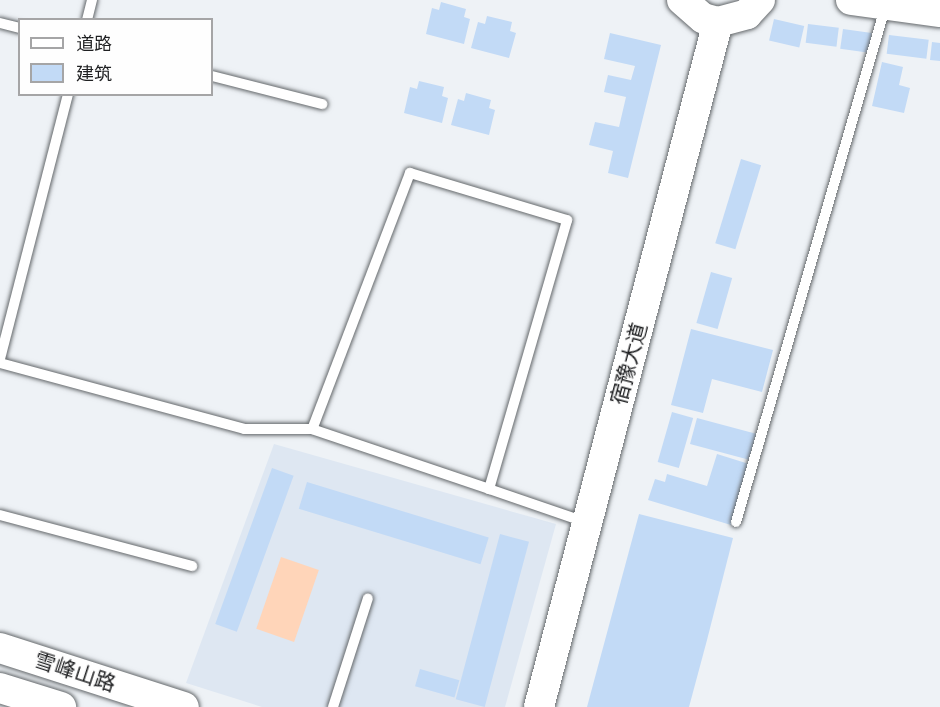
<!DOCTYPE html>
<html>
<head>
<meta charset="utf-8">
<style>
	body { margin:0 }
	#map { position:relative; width:940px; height:707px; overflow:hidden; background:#eef2f6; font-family:"Source Sans 3","Noto Sans SC",sans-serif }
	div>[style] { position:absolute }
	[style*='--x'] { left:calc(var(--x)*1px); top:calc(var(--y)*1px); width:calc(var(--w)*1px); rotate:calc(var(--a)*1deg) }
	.built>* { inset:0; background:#dee7f2 }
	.green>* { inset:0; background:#ffd5b9; transform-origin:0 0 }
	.building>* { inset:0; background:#c2daf6; transform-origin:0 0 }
	.roads { filter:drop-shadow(0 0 2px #64686b) drop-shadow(0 0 2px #64686b) }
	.lane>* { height:10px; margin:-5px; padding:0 5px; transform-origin:5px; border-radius:5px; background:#fff }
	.secondary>* { height:30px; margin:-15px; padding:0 15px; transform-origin:15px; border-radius:15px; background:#fff }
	span { translate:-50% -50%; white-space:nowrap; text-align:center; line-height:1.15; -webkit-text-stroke:4.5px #fefefe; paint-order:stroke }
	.street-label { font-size:21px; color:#1f2022 }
	.legend { position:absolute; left:18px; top:18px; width:195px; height:78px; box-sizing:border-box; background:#fefefe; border:2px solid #a5a5a6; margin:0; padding:8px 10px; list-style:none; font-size:18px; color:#1f2022 }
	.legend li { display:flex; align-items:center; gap:12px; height:30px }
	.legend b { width:30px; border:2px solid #a5a5a6 }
</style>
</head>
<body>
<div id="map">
	<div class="built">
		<div style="clip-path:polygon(274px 444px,556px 524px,505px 707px,262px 707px,186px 683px)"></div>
	</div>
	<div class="green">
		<div style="left:281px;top:557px;width:40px;height:76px;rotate:19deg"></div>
	</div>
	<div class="building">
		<div style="clip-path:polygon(441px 2px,466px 9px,464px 17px,470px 19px,464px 44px,426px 34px,432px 8px,439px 10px)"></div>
		<div style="clip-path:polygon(487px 16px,512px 22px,510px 31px,516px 33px,509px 58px,471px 48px,478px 22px,485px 24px)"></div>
		<div style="left:774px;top:19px;width:31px;height:22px;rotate:13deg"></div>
		<div style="left:808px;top:24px;width:31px;height:19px;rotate:7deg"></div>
		<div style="left:843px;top:29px;width:29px;height:20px;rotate:8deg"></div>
		<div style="clip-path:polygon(610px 33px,661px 45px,628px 178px,608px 173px,613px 151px,589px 145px,595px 122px,619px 127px,626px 97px,604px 92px,608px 75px,631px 80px,635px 66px,604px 59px)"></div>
		<div style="left:889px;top:35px;width:40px;height:19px;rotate:7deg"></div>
		<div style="clip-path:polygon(932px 42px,940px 43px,940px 61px,930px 60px)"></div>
		<div style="clip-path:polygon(882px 62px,903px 67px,899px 85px,910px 88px,904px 113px,872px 106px)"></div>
		<div style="clip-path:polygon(419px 81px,444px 87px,442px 96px,448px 98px,442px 123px,404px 113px,410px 87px,417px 89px)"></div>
		<div style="clip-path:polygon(466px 93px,491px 100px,489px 108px,495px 110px,489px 135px,451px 125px,458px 99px,464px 101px)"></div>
		<div style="left:741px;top:159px;width:21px;height:88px;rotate:17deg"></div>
		<div style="left:711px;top:272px;width:22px;height:53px;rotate:16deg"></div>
		<div style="clip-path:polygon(691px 329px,773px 350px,762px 392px,712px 379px,703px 413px,671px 405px)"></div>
		<div style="left:672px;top:412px;width:22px;height:52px;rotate:16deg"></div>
		<div style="left:697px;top:418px;width:61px;height:27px;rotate:15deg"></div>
		<div style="clip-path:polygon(717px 454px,749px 464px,731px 525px,648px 500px,655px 479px,665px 482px,667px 474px,707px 486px)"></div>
		<div style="left:272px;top:468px;width:23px;height:166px;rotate:20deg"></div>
		<div style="left:307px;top:482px;width:190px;height:28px;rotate:17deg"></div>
		<div style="clip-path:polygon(639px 514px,733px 538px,707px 640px,689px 707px,587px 707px)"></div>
		<div style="left:500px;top:534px;width:30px;height:171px;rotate:15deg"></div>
		<div style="left:420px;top:669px;width:41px;height:18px;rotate:16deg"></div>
	</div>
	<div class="roads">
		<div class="lane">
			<div style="--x:87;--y:20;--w:21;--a:-76"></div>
			<div style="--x:0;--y:23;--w:21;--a:14"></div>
			<div style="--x:212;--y:76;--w:114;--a:14.3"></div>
			<div style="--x:0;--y:359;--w:274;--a:-75.6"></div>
			<div style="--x:0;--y:363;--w:253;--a:15.1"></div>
			<div style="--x:244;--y:429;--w:68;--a:0"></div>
			<div style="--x:489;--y:489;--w:280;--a:-73.8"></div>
			<div style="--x:567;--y:220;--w:164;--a:-163.3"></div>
			<div style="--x:410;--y:173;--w:274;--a:110.9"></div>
			<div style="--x:312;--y:429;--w:187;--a:18.7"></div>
			<div style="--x:489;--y:489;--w:102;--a:19"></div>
			<div style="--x:0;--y:515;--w:199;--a:14.9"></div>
			<div style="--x:736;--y:522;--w:535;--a:-73.83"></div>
			<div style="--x:333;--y:707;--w:114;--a:-72.2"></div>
		</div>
		<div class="secondary">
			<div style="--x:682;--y:0;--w:28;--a:41"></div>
			<div style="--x:703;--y:18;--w:16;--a:15"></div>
			<div style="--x:718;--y:22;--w:30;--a:-15"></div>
			<div style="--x:747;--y:14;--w:19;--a:-47"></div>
			<div style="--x:851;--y:0;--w:90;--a:7.7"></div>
			<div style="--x:0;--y:648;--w:193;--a:17.8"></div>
			<div style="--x:0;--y:688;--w:64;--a:17.3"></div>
			<div style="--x:539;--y:707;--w:708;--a:-75.36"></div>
		</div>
	</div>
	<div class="street-label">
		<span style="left:629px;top:364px;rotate:-75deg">宿豫大道</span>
		<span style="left:75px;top:672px;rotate:18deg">雪峰山路</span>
	</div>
	<ul class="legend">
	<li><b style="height:8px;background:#fff"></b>道路</li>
	<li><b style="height:16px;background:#c2daf6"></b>建筑</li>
	</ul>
</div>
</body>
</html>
